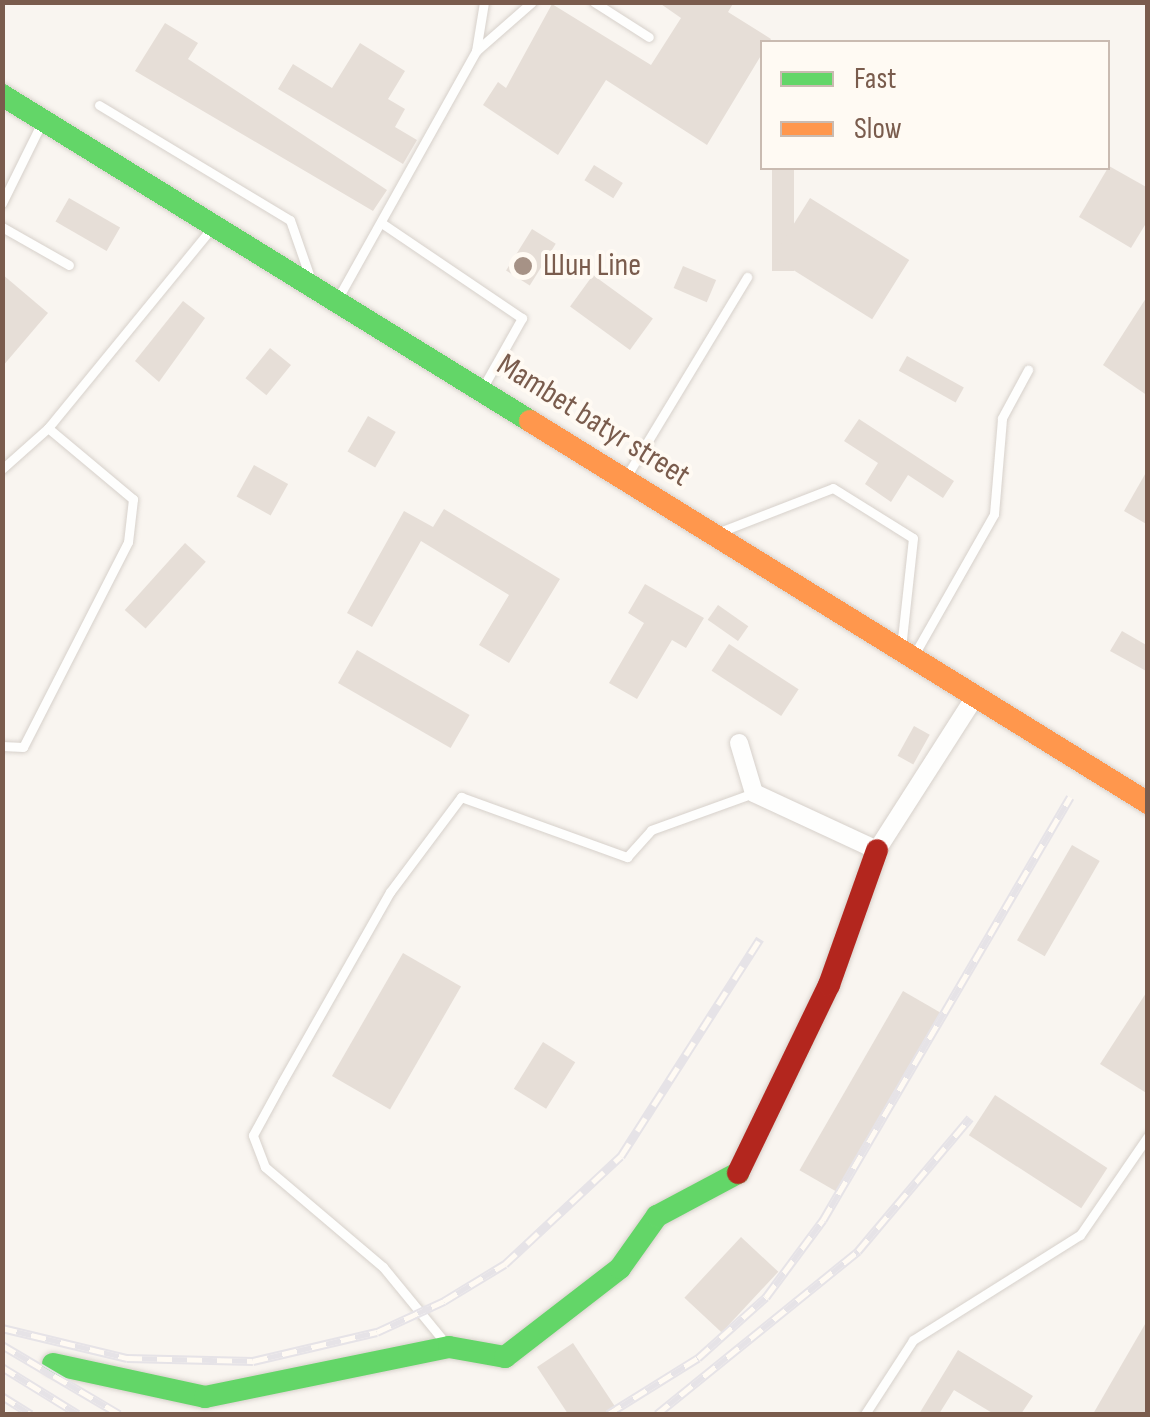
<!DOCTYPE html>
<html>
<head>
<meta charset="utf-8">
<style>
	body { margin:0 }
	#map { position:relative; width:1150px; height:1417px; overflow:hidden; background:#f9f5f0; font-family:"Sofia Sans Condensed",sans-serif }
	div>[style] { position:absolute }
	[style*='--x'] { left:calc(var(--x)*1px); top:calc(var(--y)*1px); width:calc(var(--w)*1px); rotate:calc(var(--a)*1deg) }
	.building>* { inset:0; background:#e6ded7; transform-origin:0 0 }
	.roads { filter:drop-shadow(0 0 2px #d7d1cb) drop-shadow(0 0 2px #d7d1cb) }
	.lane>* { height:9px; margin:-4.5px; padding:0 4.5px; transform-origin:4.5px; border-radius:4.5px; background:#fefefd }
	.street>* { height:18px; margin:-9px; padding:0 9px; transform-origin:9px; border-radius:9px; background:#fefefd }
	.fast>* { height:22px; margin:-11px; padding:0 11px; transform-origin:11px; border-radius:11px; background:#63d668 }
	.slow>* { height:22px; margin:-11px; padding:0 11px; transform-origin:11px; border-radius:11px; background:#ff974d }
	.jam>* { height:22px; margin:-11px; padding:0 11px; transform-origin:11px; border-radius:11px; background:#b3261e }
	.rail>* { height:9px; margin-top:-4.5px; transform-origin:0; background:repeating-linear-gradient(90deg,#fffaf3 0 15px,#e6e3e7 0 30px); box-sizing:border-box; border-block:2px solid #e6e3e7 }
	.dots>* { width:28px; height:28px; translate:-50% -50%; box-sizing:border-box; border:5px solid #fffaf3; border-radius:50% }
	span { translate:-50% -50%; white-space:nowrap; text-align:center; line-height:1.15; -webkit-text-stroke:8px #fffaf3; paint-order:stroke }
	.poi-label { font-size:32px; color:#7a5c4d }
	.left { translate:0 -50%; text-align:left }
	.street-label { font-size:32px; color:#7a5c4d }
	.frame { position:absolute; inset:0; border:5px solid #7a5c4d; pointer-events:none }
	.legend { position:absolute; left:760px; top:40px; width:350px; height:130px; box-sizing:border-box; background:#fffaf3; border:2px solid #cabbb1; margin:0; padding:12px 18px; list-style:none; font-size:30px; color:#7a5c4d }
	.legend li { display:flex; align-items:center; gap:20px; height:50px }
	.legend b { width:50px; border:2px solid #cabbb1 }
</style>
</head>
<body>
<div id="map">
	<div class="building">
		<div style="clip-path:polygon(658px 2px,734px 2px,728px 12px,771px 39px,707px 145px,606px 80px,558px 155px,483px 105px,498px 82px,506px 88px,552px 4px,651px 65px,681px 18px)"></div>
		<div style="clip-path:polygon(165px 23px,198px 43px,188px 59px,387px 190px,373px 211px,135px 71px)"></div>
		<div style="clip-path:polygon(360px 43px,405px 71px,388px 99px,405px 109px,395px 127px,417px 140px,403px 164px,278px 89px,293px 64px,332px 88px)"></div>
		<div style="left:594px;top:165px;width:34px;height:18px;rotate:32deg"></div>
		<div style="clip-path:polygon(1109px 166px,1148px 188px,1148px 220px,1131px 248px,1079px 217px)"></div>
		<div style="left:772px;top:168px;width:22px;height:103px"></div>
		<div style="left:69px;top:198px;width:59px;height:27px;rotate:30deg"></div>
		<div style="left:810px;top:198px;width:117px;height:70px;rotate:32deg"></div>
		<div style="left:532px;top:229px;width:28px;height:49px;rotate:32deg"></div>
		<div style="left:683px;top:266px;width:36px;height:24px;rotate:23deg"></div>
		<div style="clip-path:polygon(2px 274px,48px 313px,2px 367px)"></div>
		<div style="left:593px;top:275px;width:74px;height:39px;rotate:36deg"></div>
		<div style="clip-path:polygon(1148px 295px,1148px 396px,1103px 365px)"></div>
		<div style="clip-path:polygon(183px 301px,205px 318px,159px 382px,135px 361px)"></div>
		<div style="left:270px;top:348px;width:27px;height:39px;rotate:39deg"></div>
		<div style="left:907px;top:356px;width:65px;height:17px;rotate:29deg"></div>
		<div style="left:368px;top:416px;width:32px;height:41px;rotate:30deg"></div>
		<div style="clip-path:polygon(859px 419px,954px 481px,943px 498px,908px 475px,891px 502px,865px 484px,878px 463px,844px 441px)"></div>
		<div style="left:254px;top:465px;width:39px;height:36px;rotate:29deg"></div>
		<div style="clip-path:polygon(1148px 469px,1148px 525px,1124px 511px)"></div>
		<div style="clip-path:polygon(444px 509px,560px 579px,509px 663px,479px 645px,509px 595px,421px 541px,372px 627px,347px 613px,404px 511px,433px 527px)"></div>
		<div style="left:185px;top:543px;width:28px;height:90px;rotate:42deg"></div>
		<div style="clip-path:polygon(645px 584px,704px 618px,686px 648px,672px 640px,637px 699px,609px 683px,644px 623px,628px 613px)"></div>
		<div style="left:718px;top:605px;width:37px;height:18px;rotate:35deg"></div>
		<div style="clip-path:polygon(1122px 631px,1148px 646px,1148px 672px,1110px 651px)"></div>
		<div style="left:729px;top:644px;width:83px;height:32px;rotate:33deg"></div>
		<div style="left:357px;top:650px;width:130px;height:38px;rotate:30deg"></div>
		<div style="left:914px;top:726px;width:18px;height:34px;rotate:29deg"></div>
		<div style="left:1072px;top:845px;width:32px;height:110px;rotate:30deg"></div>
		<div style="left:403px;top:953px;width:67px;height:142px;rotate:30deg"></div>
		<div style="clip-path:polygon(1148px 990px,1148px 1094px,1100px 1064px)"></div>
		<div style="left:903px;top:991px;width:44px;height:207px;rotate:30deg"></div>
		<div style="left:543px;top:1042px;width:38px;height:55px;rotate:32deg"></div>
		<div style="left:995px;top:1095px;width:134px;height:48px;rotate:33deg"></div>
		<div style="left:741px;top:1237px;width:51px;height:83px;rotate:43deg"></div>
		<div style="clip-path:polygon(1148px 1319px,1148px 1414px,1093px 1414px)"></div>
		<div style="clip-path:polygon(573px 1343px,620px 1414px,568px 1414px,537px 1367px)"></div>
		<div style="clip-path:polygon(958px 1350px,1033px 1396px,1021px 1414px,994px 1414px,954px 1390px,939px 1414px,919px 1414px)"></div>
	</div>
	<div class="roads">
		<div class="lane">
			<div style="--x:594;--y:2;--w:65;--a:32.5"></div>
			<div style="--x:476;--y:51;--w:74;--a:-41.2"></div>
			<div style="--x:99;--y:105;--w:223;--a:31.1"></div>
			<div style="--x:290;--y:220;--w:67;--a:70.8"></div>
			<div style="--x:2;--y:203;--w:93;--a:-63.7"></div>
			<div style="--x:383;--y:224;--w:168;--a:34.1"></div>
			<div style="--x:522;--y:318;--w:81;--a:119.4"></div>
			<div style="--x:2;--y:227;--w:77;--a:29.6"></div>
			<div style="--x:338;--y:298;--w:283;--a:-60.8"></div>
			<div style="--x:476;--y:51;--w:50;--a:-80.7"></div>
			<div style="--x:48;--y:428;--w:262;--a:-50.7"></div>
			<div style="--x:2;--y:469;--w:62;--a:-41.7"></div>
			<div style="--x:48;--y:428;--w:111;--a:39.9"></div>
			<div style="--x:133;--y:499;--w:43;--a:96.6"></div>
			<div style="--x:128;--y:542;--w:230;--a:117.1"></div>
			<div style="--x:23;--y:747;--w:21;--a:-177"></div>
			<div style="--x:626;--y:477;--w:234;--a:-58.8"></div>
			<div style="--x:717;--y:533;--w:124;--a:-21.2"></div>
			<div style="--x:833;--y:488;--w:94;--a:32"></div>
			<div style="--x:913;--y:538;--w:111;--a:96.2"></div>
			<div style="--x:914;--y:655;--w:162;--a:-60.4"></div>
			<div style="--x:994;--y:514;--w:96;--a:-85.2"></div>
			<div style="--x:1002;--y:418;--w:55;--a:-61.6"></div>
			<div style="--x:447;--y:1345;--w:101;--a:-129.4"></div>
			<div style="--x:383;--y:1267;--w:155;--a:-139.7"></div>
			<div style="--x:265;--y:1167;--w:34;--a:-111"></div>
			<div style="--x:253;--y:1135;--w:60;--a:-61.3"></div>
			<div style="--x:282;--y:1082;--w:219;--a:-60.4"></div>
			<div style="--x:390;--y:892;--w:119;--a:-53.2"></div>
			<div style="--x:461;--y:797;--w:177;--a:19.9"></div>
			<div style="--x:627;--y:857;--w:36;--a:-48"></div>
			<div style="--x:651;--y:830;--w:109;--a:-19.8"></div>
			<div style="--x:865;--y:1414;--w:88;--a:-57"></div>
			<div style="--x:913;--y:1340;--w:197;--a:-32.2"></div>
			<div style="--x:1080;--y:1235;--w:120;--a:-55.5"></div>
		</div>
		<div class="street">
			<div style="--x:739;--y:743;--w:52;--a:73.3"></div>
			<div style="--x:754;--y:793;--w:136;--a:24.9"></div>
			<div style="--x:877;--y:850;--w:182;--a:-57.4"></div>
		</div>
		<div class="fast">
			<div style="--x:2;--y:95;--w:621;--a:31.69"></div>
			<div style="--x:53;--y:1364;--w:156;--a:12.2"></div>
			<div style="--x:205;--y:1397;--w:249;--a:-11.6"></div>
			<div style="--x:449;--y:1347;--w:57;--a:10.1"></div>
			<div style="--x:505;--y:1357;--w:145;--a:-37.7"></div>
			<div style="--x:620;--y:1268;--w:64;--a:-54.6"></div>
			<div style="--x:657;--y:1216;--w:92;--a:-28"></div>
		</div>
		<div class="slow">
			<div style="--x:530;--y:421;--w:727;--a:31.72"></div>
		</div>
		<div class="jam">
			<div style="--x:738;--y:1173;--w:209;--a:-64.2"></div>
			<div style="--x:829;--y:985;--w:143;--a:-70.4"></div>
		</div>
	</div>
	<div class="rail">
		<div style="--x:2;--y:1328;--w:129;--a:13.5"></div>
		<div style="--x:127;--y:1358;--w:126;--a:1.4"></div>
		<div style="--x:253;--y:1361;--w:127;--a:-13.2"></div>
		<div style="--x:377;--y:1332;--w:74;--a:-24.8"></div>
		<div style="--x:444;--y:1301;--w:71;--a:-31.2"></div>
		<div style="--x:505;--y:1264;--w:158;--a:-43"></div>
		<div style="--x:621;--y:1156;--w:258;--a:-57.4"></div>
		<div style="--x:2;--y:1345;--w:136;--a:30.5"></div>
		<div style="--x:2;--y:1367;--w:89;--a:31.7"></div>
		<div style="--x:2;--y:1396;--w:34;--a:32"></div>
		<div style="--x:608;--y:1414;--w:106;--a:-31.9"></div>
		<div style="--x:698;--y:1358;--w:91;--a:-41.9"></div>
		<div style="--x:766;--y:1297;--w:96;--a:-53.5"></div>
		<div style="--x:823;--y:1220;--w:490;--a:-59.7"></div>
		<div style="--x:657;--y:1414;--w:259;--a:-39"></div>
		<div style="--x:858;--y:1251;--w:174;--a:-49.9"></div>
	</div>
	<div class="dots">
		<div style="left:523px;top:266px;background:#a69286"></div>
	</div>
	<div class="poi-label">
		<span class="left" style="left:543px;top:266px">Шин Line</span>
	</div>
	<div class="street-label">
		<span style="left:593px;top:421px;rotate:32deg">Mambet batyr street</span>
	</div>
	<div class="frame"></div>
	<ul class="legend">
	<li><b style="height:12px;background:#63d668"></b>Fast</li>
	<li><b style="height:12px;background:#ff974d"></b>Slow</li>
	</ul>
</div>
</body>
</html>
